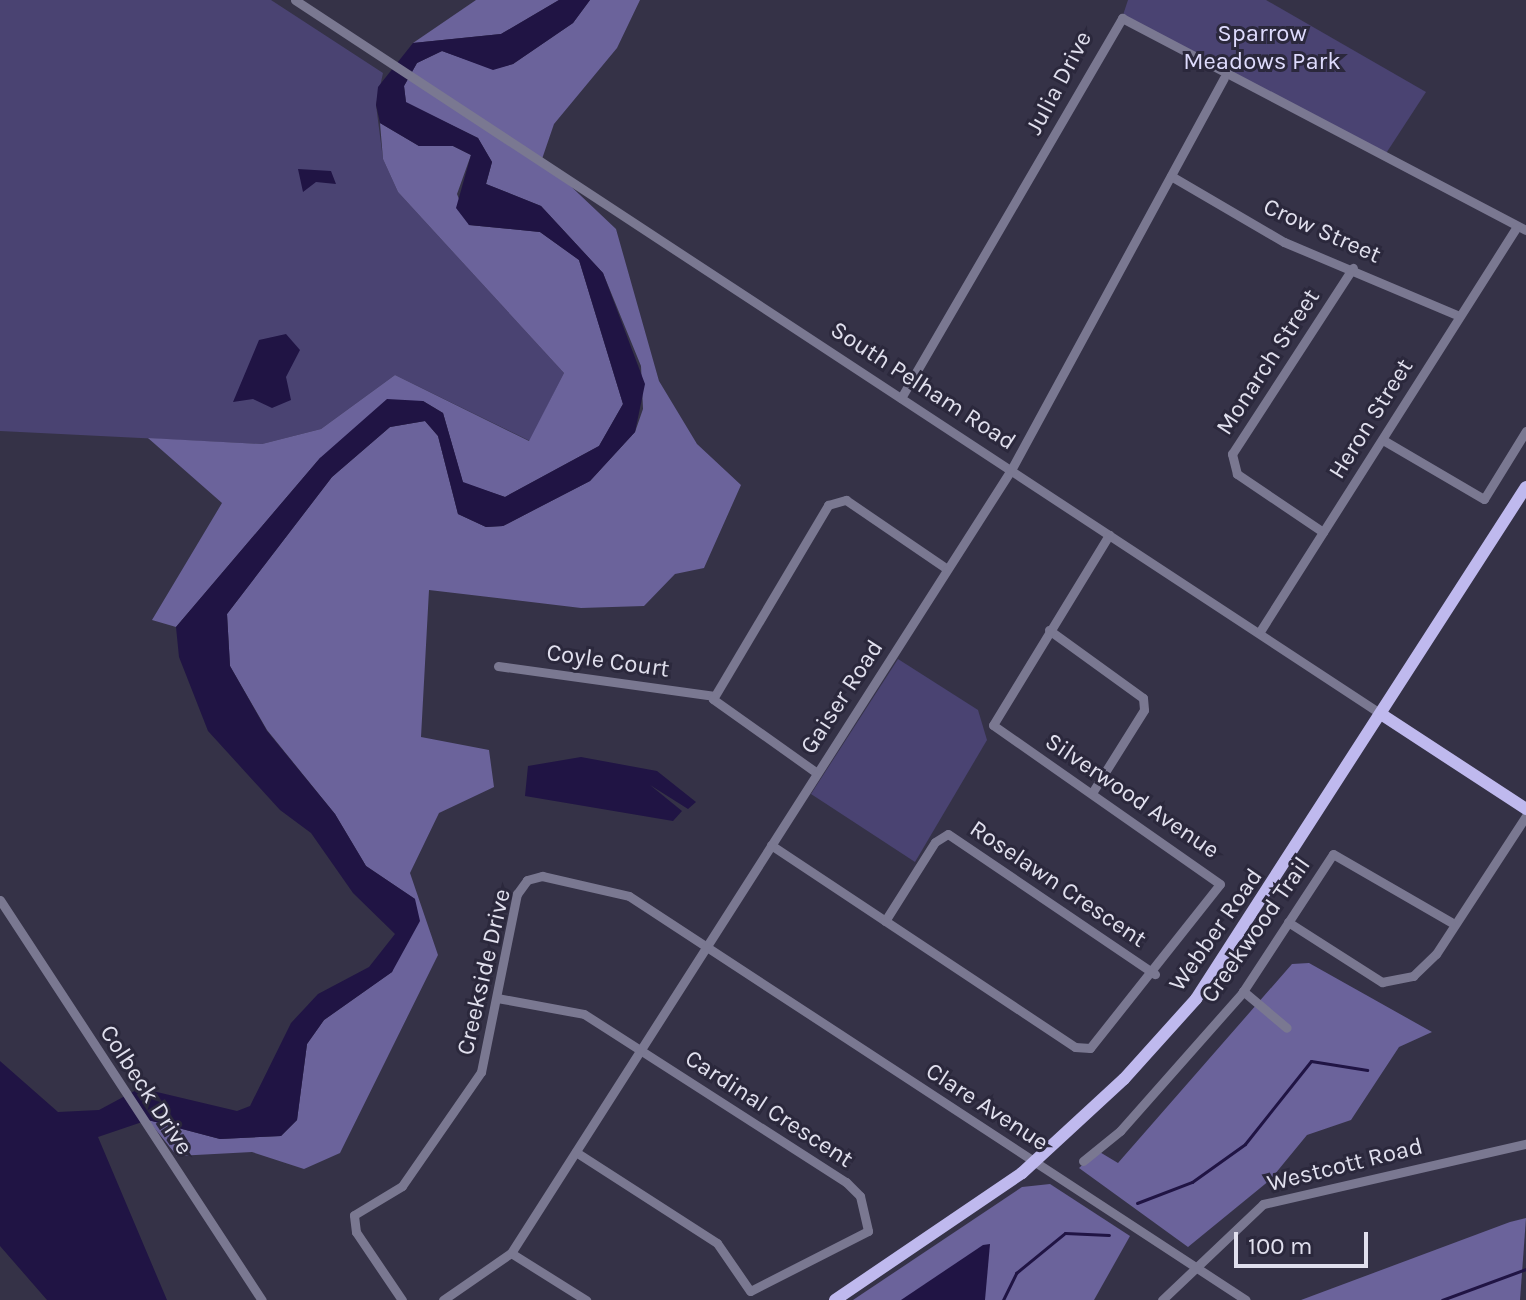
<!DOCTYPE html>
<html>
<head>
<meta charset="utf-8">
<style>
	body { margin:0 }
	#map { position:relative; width:1526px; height:1300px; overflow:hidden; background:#353247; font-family:Karla,sans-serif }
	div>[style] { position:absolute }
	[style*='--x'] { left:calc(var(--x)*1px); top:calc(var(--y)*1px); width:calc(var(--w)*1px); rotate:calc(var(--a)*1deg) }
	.green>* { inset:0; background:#4a4372 }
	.forest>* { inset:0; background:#6b639b }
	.water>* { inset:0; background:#201444 }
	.stream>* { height:3px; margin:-1.5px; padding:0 1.5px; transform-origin:1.5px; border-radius:1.5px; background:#201444 }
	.minor>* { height:9px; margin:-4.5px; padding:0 4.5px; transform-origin:4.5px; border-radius:4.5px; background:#7a7891 }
	.major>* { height:12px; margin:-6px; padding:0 6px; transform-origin:6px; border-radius:6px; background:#bfb9ee }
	span { translate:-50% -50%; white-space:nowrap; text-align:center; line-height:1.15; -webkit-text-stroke:6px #2b283c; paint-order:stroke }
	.park-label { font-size:24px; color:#dedbfd }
	.street-label { font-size:24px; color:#e1e0ee }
	.scale { position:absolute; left:1234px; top:1232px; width:134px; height:36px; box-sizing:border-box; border:4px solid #e1e0ee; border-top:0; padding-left:10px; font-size:24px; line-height:28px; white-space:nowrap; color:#e1e0ee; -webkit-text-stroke:6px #2b283c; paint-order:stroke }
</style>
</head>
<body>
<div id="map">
	<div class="green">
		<div style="clip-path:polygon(0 0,271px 0,383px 73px,376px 105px,383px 159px,398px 192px,564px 373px,530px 441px,395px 375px,321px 429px,262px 444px,0 431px)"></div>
		<div style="clip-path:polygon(1128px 0,1266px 0,1426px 92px,1383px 158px,1122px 18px)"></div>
		<div style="clip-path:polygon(898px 659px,978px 710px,987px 740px,915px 862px,811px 794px)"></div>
	</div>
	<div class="forest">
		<div style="clip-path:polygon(476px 0,559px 0,501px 34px,413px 43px)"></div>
		<div style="clip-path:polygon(590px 0,640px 0,617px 48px,554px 124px,542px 159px,616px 229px,659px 381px,697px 444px,741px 485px,704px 568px,675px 574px,644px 606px,581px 608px,429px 590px,421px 737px,489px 750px,494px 787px,439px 813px,410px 873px,438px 955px,340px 1153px,304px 1169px,252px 1152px,177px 1156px,148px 1120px,220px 1139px,281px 1136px,297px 1120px,307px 1044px,324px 1020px,392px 972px,415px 899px,366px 866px,335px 814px,267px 730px,230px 666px,227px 614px,332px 477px,390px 427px,425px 421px,438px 436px,458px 514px,486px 527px,503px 526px,590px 481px,635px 432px,643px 409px,641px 366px,603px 273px,541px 206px,486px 184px,492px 162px,478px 138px,406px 103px,404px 86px,417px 63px,442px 51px,493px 69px,513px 64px,573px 23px)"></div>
		<div style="clip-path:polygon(380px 123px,419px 146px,453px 146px,471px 155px,457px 194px,469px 225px,540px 232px,579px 260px,623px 404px,599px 446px,505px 497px,463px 483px,443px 413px,423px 401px,320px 458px,176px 627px,152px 620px,222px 503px,148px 438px,262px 444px,321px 429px,395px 375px,529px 441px,564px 373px,398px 192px,383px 159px)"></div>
		<div style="clip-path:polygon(1309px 963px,1432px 1032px,1399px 1047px,1351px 1120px,1307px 1135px,1270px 1180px,1188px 1247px,1079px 1168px,1098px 1151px,1118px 1163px,1292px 964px)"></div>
		<div style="clip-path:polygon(1050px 1184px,1130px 1236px,1094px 1300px,853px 1300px,1022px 1187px)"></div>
		<div style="clip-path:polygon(1526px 1218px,1520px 1300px,1301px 1300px,1510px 1222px)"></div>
	</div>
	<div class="water">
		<div style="clip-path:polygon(559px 0,590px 0,573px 23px,513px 64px,493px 70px,442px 51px,417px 63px,404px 86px,406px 102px,478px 138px,492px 162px,486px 184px,541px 206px,603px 273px,645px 384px,635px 432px,590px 481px,503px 526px,486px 527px,458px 514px,438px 436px,425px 421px,390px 427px,332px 477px,227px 614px,230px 666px,267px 731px,335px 814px,366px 866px,415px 899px,420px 921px,392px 972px,324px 1020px,307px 1044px,297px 1120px,281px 1136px,220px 1139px,148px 1120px,98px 1137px,167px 1300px,47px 1300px,0 1246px,0 1061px,58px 1112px,99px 1110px,140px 1088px,237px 1111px,250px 1106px,291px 1023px,318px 994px,369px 967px,395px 934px,353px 893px,311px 833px,280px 810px,208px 731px,179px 657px,176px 627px,320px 458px,387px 399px,423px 401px,443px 413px,463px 482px,505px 497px,599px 446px,623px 404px,579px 260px,540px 232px,469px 225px,456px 208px,471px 155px,453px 146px,419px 146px,380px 123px,376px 105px,378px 87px,413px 43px,501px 34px)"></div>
		<div style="clip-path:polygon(298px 169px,331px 171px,336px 184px,316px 182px,303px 192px)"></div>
		<div style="clip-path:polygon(286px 334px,300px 350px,286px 377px,291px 400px,272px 408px,253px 399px,233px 402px,259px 340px)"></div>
		<div style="clip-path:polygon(581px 757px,657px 771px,696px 802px,688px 809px,650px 785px,682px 811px,673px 821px,525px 796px,528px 766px)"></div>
		<div style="clip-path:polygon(990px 1244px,985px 1300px,901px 1300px,983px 1245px)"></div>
	</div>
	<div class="stream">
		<div style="--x:1137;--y:1203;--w:59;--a:-20.9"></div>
		<div style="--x:1192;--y:1182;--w:65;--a:-35.6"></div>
		<div style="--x:1245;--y:1144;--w:106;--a:-51.5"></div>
		<div style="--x:1311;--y:1061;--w:57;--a:9.1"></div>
		<div style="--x:1003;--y:1300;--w:30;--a:-64"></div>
		<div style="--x:1016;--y:1273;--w:63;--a:-39.2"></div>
		<div style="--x:1065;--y:1233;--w:44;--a:2.6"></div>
		<div style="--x:1442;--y:1300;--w:90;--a:-20.3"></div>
	</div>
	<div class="minor">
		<div style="--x:295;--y:0;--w:1303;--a:33.32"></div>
		<div style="--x:1171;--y:176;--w:131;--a:30.3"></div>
		<div style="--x:1284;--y:242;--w:190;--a:22.9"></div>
		<div style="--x:901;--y:398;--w:440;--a:-59.8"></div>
		<div style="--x:1122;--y:18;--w:456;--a:27.7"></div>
		<div style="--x:1383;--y:440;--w:117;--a:30.3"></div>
		<div style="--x:1484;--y:499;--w:80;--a:-58.3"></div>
		<div style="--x:1323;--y:532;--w:104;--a:-146"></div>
		<div style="--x:1237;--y:474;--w:21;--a:-104"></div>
		<div style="--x:1232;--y:454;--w:222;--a:-57"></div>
		<div style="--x:1049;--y:630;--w:116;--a:35.9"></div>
		<div style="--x:1143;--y:698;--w:12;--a:85"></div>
		<div style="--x:1144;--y:710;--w:98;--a:122.1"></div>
		<div style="--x:1259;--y:633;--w:482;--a:-57.6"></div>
		<div style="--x:498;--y:666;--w:217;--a:7.9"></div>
		<div style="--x:817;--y:773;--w:128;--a:-144.6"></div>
		<div style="--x:713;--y:699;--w:226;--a:-59.3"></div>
		<div style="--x:828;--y:505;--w:19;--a:-16"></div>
		<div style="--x:846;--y:500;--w:122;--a:34.3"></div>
		<div style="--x:771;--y:845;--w:365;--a:33.6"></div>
		<div style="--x:1075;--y:1047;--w:15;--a:4"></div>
		<div style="--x:1090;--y:1048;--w:209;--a:-51.6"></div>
		<div style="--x:1220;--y:884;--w:277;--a:-145"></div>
		<div style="--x:993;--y:725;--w:223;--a:-58.6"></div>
		<div style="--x:0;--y:900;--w:478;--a:56.8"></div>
		<div style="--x:885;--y:921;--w:93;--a:-57.7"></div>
		<div style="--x:935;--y:842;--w:15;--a:-32"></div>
		<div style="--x:948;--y:834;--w:250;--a:34.1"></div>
		<div style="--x:1288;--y:922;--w:112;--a:32.6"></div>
		<div style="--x:1382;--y:982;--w:32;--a:-11"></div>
		<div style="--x:1413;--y:976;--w:32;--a:-44"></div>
		<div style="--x:1436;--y:954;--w:165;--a:-56.9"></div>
		<div style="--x:1243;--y:991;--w:57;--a:40.1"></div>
		<div style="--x:497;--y:998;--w:88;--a:10.4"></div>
		<div style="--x:584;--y:1014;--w:311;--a:32.7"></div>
		<div style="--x:846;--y:1182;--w:20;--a:45"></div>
		<div style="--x:860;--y:1196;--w:36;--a:77"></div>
		<div style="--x:868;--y:1231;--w:132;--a:153"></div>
		<div style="--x:750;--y:1291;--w:58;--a:-124.5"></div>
		<div style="--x:717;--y:1243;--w:168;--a:-147.2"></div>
		<div style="--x:1083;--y:1161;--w:48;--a:-39"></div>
		<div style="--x:1120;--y:1131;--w:184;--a:-48.5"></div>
		<div style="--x:1242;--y:993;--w:166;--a:-56.8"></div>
		<div style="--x:1333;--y:854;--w:136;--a:30"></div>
		<div style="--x:511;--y:1253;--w:89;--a:32.1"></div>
		<div style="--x:402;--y:1300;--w:82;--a:-124.1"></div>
		<div style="--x:356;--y:1232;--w:17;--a:-97"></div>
		<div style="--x:354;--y:1215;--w:56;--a:-31.1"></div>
		<div style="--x:402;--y:1186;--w:139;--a:-55.3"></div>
		<div style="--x:481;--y:1072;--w:182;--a:-78.6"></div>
		<div style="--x:517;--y:894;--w:17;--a:-54"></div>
		<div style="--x:527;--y:880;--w:16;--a:-15"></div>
		<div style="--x:542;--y:876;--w:89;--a:12.9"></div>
		<div style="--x:629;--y:896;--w:737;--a:33.22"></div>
		<div style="--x:443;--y:1300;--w:83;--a:-34.7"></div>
		<div style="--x:511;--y:1253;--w:929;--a:-57.44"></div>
		<div style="--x:1011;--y:470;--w:446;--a:-61.5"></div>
		<div style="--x:1162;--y:1300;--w:139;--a:-43.5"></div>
		<div style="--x:1263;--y:1204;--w:270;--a:-12.9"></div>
	</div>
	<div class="major">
		<div style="--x:1384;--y:716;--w:170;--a:33.2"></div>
		<div style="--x:835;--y:1300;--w:226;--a:-34.2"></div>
		<div style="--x:1022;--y:1173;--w:139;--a:-42.7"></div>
		<div style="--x:1124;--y:1079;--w:108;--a:-48"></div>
		<div style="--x:1196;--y:999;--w:609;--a:-57.2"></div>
	</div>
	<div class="park-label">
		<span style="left:1262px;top:48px">Sparrow<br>Meadows Park</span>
	</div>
	<div class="street-label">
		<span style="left:1059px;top:83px;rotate:-62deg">Julia Drive</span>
		<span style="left:1322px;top:231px;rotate:24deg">Crow Street</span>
		<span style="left:1268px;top:362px;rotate:-57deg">Monarch Street</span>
		<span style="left:923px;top:386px;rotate:33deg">South Pelham Road</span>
		<span style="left:1371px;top:419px;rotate:-58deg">Heron Street</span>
		<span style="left:608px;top:661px;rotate:8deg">Coyle Court</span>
		<span style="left:842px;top:697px;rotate:-57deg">Gaiser Road</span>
		<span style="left:1132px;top:796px;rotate:34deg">Silverwood Avenue</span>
		<span style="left:1058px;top:884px;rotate:34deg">Roselawn Crescent</span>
		<span style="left:1216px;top:930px;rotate:-55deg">Webber Road</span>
		<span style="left:1256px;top:930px;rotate:-55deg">Creekwood Trail</span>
		<span style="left:484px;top:972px;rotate:-77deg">Creekside Drive</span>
		<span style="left:146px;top:1090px;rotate:57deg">Colbeck Drive</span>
		<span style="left:987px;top:1107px;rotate:33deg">Clare Avenue</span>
		<span style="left:769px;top:1109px;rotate:33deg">Cardinal Crescent</span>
		<span style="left:1345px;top:1165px;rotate:-14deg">Westcott Road</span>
	</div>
	<div class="scale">100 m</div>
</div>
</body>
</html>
